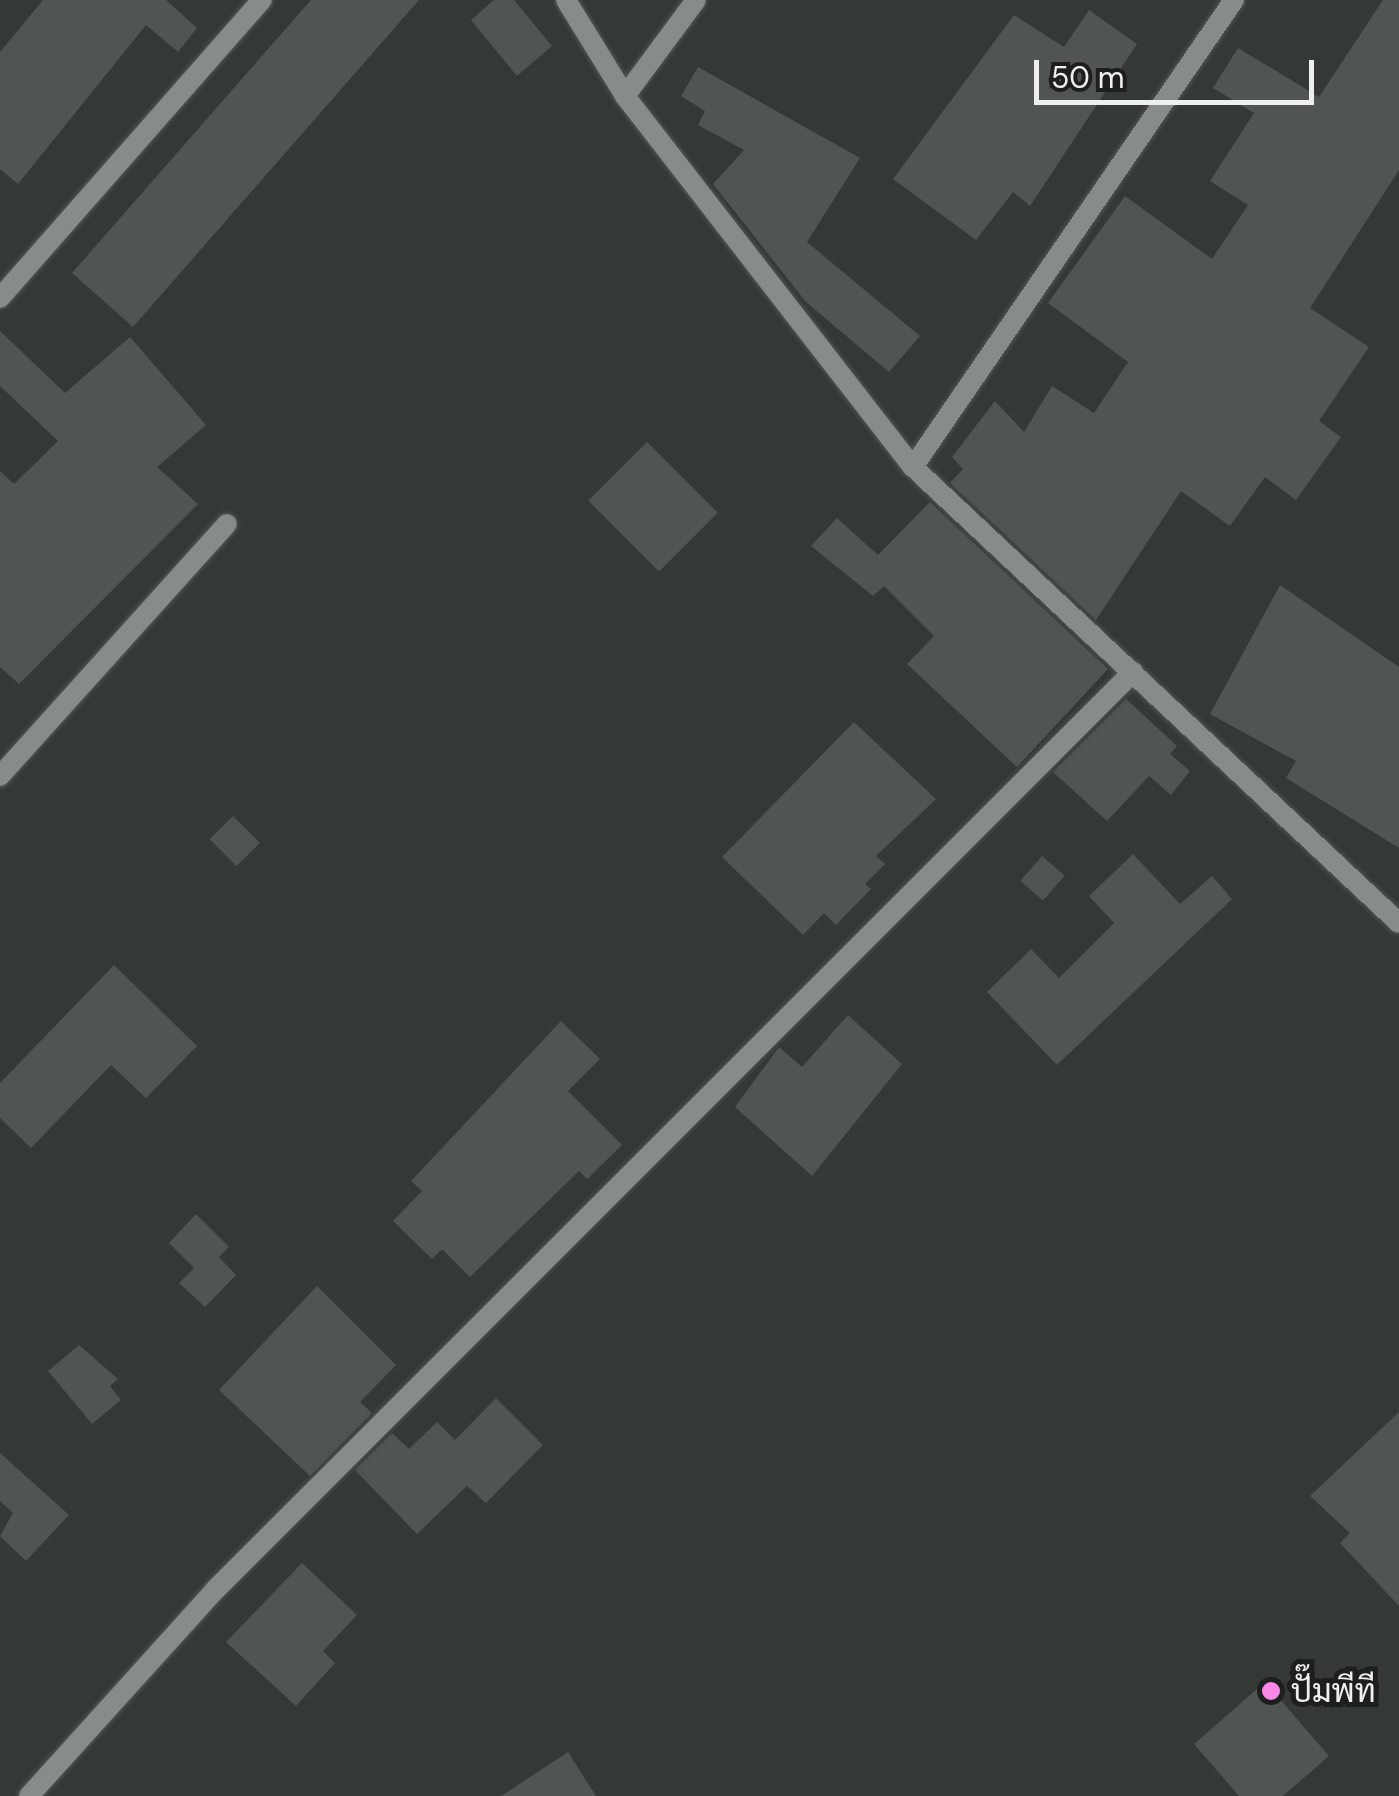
<!DOCTYPE html>
<html>
<head>
<meta charset="utf-8">
<style>
	body { margin:0 }
	#map { position:relative; width:1399px; height:1796px; overflow:hidden; background:#343935; font-family:"DM Sans",Sarabun,sans-serif }
	div>[style] { position:absolute }
	[style*='--x'] { left:calc(var(--x)*1px); top:calc(var(--y)*1px); width:calc(var(--w)*1px); rotate:calc(var(--a)*1deg) }
	.building>* { inset:0; background:#505551; transform-origin:0 0 }
	.roads { filter:drop-shadow(0 0 2px #525653) drop-shadow(0 0 2px #525653) }
	.street>* { height:20px; margin:-10px; padding:0 10px; transform-origin:10px; border-radius:10px; background:#878c88 }
	.dots>* { width:28px; height:28px; translate:-50% -50%; box-sizing:border-box; border:5px solid #1d1f1e; border-radius:50% }
	span { translate:-50% -50%; white-space:nowrap; text-align:center; line-height:1.15; -webkit-text-stroke:10px #1d1f1e; paint-order:stroke }
	.poi-label { font-size:32px; color:#edf0ee }
	.left { translate:0 -50%; text-align:left }
	.scale { position:absolute; left:1034px; top:60px; width:280px; height:45px; box-sizing:border-box; border:5px solid #edf0ee; border-top:0; padding-left:12px; font-size:30px; line-height:35px; white-space:nowrap; color:#edf0ee; -webkit-text-stroke:8px #1d1f1e; paint-order:stroke }
</style>
</head>
<body>
<div id="map">
	<div class="building">
		<div style="clip-path:polygon(43px 0,166px 0,197px 28px,178px 52px,146px 25px,18px 184px,0 169px,0 52px)"></div>
		<div style="clip-path:polygon(311px 0,419px 0,133px 327px,72px 273px)"></div>
		<div style="clip-path:polygon(494px 0,514px 0,552px 46px,517px 76px,471px 20px)"></div>
		<div style="clip-path:polygon(1383px 0,1399px 0,1399px 170px,1310px 308px,1369px 347px,1319px 421px,1341px 437px,1296px 500px,1265px 477px,1230px 526px,1181px 491px,1096px 620px,950px 483px,963px 469px,952px 457px,995px 401px,1024px 432px,1052px 386px,1094px 413px,1128px 362px,1048px 303px,1125px 196px,1212px 259px,1248px 205px,1210px 181px,1254px 113px,1213px 88px,1238px 48px,1319px 97px)"></div>
		<div style="clip-path:polygon(1089px 10px,1137px 44px,1030px 206px,1013px 192px,976px 240px,893px 179px,1014px 15px,1064px 47px)"></div>
		<div style="clip-path:polygon(698px 67px,860px 158px,807px 242px,920px 336px,889px 372px,806px 302px,713px 184px,744px 150px,698px 125px,705px 111px,681px 96px)"></div>
		<div style="clip-path:polygon(0 331px,65px 393px,130px 337px,206px 425px,157px 467px,198px 504px,19px 684px,0 667px,0 471px,14px 484px,58px 441px,0 386px)"></div>
		<div style="left:647px;top:442px;width:100px;height:83px;rotate:45deg"></div>
		<div style="clip-path:polygon(930px 502px,1108px 669px,1017px 767px,907px 664px,934px 636px,884px 586px,873px 596px,811px 546px,837px 518px,878px 555px)"></div>
		<div style="clip-path:polygon(1280px 585px,1399px 667px,1399px 848px,1286px 778px,1296px 761px,1210px 714px)"></div>
		<div style="clip-path:polygon(1126px 699px,1177px 746px,1170px 754px,1190px 771px,1171px 795px,1149px 776px,1107px 821px,1053px 772px)"></div>
		<div style="clip-path:polygon(854px 722px,936px 799px,876px 856px,885px 864px,865px 884px,871px 889px,836px 925px,824px 913px,803px 935px,722px 857px)"></div>
		<div style="left:233px;top:816px;width:38px;height:33px;rotate:45deg"></div>
		<div style="clip-path:polygon(1133px 854px,1180px 904px,1212px 876px,1232px 899px,1057px 1065px,987px 992px,1031px 949px,1059px 978px,1114px 923px,1089px 896px)"></div>
		<div style="left:1042px;top:856px;width:30px;height:33px;rotate:41deg"></div>
		<div style="clip-path:polygon(114px 965px,197px 1046px,146px 1098px,111px 1065px,31px 1148px,0 1118px,0 1083px)"></div>
		<div style="clip-path:polygon(848px 1015px,902px 1064px,812px 1176px,735px 1107px,779px 1047px,802px 1067px)"></div>
		<div style="clip-path:polygon(561px 1021px,600px 1059px,568px 1091px,622px 1145px,587px 1179px,579px 1171px,470px 1277px,442px 1249px,432px 1259px,393px 1221px,422px 1191px,411px 1181px)"></div>
		<div style="clip-path:polygon(196px 1214px,229px 1247px,219px 1257px,236px 1275px,205px 1307px,179px 1283px,194px 1268px,169px 1243px)"></div>
		<div style="clip-path:polygon(317px 1286px,396px 1365px,360px 1402px,372px 1413px,310px 1476px,219px 1390px)"></div>
		<div style="clip-path:polygon(79px 1345px,118px 1379px,110px 1386px,121px 1400px,92px 1424px,48px 1371px)"></div>
		<div style="clip-path:polygon(496px 1398px,543px 1445px,486px 1503px,467px 1486px,417px 1534px,355px 1470px,392px 1433px,409px 1449px,437px 1422px,455px 1440px)"></div>
		<div style="clip-path:polygon(1399px 1412px,1399px 1606px,1340px 1543px,1350px 1533px,1310px 1496px)"></div>
		<div style="clip-path:polygon(0 1453px,69px 1515px,26px 1561px,0 1536px,13px 1513px,0 1501px)"></div>
		<div style="clip-path:polygon(302px 1563px,357px 1615px,323px 1651px,335px 1663px,296px 1706px,226px 1642px)"></div>
		<div style="clip-path:polygon(1265px 1682px,1329px 1756px,1283px 1796px,1239px 1796px,1194px 1744px)"></div>
		<div style="clip-path:polygon(568px 1752px,596px 1796px,501px 1796px)"></div>
	</div>
	<div class="roads">
		<div class="street">
			<div style="--x:566;--y:0;--w:113;--a:58.4"></div>
			<div style="--x:625;--y:96;--w:470;--a:52.2"></div>
			<div style="--x:913;--y:467;--w:666;--a:43.18"></div>
			<div style="--x:625;--y:96;--w:119;--a:-53.5"></div>
			<div style="--x:0;--y:298;--w:397;--a:-48.7"></div>
			<div style="--x:913;--y:467;--w:567;--a:-55.5"></div>
			<div style="--x:0;--y:776;--w:339;--a:-48"></div>
			<div style="--x:29;--y:1796;--w:279;--a:-47.9"></div>
			<div style="--x:216;--y:1589;--w:1297;--a:-45"></div>
		</div>
	</div>
	<div class="dots">
		<div style="left:1271px;top:1691px;background:#f988e9"></div>
	</div>
	<div class="poi-label">
		<span class="left" style="left:1291px;top:1691px">ปั๊มพีที</span>
	</div>
	<div class="scale">50 m</div>
</div>
</body>
</html>
